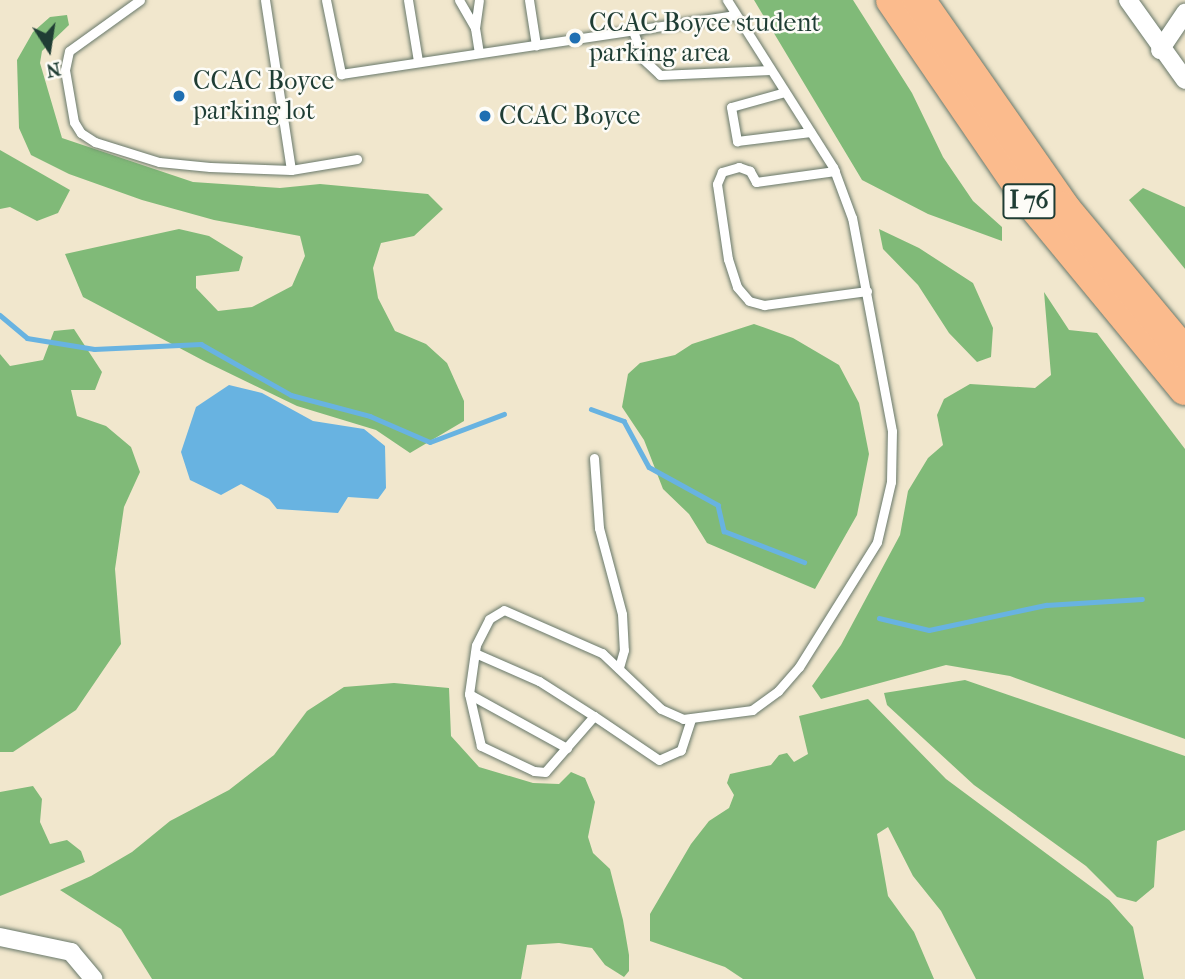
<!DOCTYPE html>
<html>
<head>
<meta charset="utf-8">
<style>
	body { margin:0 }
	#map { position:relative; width:1185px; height:979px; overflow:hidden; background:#f1e7cd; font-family:"IM FELL French Canon",serif }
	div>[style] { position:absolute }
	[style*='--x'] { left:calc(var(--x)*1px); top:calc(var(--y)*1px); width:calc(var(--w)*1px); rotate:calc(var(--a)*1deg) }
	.forest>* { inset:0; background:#80ba78 }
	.water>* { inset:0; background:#68b3e1 }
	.stream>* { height:4.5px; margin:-2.25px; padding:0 2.25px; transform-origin:2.25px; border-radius:2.25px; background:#68b3e1 }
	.roads { filter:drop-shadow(0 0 2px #68786a) drop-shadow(0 0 2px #68786a) }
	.lane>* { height:9px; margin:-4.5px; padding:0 4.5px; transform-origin:4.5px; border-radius:4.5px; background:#fff }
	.street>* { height:18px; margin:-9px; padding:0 9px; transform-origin:9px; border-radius:9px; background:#fff }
	.highway>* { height:32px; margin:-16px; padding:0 16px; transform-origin:16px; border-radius:16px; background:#fbbb8d }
	.dots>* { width:19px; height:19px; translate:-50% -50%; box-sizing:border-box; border:4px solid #fdfcf7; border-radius:50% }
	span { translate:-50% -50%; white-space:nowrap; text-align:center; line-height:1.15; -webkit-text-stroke:5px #fdfcf7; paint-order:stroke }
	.shield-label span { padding:2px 5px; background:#fdfcf7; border:2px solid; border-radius:5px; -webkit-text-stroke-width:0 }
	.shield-label { font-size:24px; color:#1f3d34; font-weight:700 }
	.poi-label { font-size:26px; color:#1f3d34 }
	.left { translate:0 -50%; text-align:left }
	.north { position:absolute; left:14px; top:14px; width:70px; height:70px; -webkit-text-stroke:5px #fdfcf7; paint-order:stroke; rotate:168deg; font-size:19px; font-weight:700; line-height:28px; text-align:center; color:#1f3d34 }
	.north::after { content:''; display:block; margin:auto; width:24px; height:32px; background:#1f3d34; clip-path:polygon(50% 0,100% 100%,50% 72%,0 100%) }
</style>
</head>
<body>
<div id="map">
	<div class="forest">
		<div style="clip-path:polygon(754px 0,853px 0,912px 93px,943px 157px,973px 201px,1002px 227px,1002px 241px,928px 214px,862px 180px)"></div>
		<div style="clip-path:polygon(67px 15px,69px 25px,42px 51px,40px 63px,62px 138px,193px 182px,280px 188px,320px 184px,428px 194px,443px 209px,414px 236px,381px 243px,373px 268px,378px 298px,395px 331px,426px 344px,447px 363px,464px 401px,464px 421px,410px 453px,376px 430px,297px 406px,206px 362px,83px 297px,65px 254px,179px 229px,209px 236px,243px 257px,239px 271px,196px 276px,196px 288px,218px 311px,252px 307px,292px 286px,305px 256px,300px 236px,214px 220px,142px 200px,69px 174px,31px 155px,19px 128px,17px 60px,33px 32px,50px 17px)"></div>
		<div style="clip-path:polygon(0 150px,70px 190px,58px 213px,37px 221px,10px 207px,0 209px)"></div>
		<div style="clip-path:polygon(1143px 188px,1185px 207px,1185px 269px,1129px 200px)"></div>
		<div style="clip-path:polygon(879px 229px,919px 248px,973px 283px,993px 328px,991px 357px,977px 362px,949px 333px,918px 285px,883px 249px)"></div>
		<div style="clip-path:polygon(1044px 292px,1069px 330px,1097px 333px,1185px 449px,1185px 739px,1010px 676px,946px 665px,821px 699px,812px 686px,841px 645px,900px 535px,908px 491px,928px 458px,943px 445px,937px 415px,944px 399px,970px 384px,1035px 388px,1051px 375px)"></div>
		<div style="clip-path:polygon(754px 324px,793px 338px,839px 365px,859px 403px,869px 454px,857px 515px,815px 589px,707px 543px,689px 514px,663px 489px,644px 440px,622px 407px,628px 374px,640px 363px,675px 355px,692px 344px)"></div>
		<div style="clip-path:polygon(74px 329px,102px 372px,95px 390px,71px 390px,77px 416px,106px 426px,131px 447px,140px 472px,124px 507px,115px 569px,121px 644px,76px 710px,13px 752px,0 752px,0 354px,10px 366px,43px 360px,54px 331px)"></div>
		<div style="clip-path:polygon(965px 680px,1185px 756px,1185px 830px,1157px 841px,1154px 887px,1136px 902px,1117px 897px,1086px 866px,974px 785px,887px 705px,884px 693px)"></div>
		<div style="clip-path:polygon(394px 683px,449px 688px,451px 736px,479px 767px,533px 783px,559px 784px,571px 772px,585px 778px,595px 802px,588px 837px,593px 853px,610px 869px,623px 920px,629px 955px,629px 971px,624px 977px,605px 965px,592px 948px,559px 943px,527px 945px,521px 979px,152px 979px,121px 929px,60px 890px,91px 876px,132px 852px,170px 821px,229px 790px,274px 755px,307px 711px,344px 687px)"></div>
		<div style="clip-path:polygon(868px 699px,946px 779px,1109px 900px,1133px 927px,1144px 979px,976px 979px,941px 911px,913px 876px,888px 827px,877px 834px,888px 896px,914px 932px,934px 979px,743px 979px,725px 967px,650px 941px,650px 914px,691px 844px,709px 821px,729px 808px,734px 795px,727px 783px,730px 774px,771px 765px,779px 755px,787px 753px,794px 762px,808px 754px,799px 716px)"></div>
		<div style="clip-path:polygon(33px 786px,42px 799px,40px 822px,50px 844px,67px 840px,81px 851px,85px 862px,0 896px,0 792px)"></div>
	</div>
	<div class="water">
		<div style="clip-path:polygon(229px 385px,262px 393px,313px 421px,364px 429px,385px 446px,386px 488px,378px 499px,348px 497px,338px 513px,277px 509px,269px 499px,241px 484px,221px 495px,190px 480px,181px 452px,196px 407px)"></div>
	</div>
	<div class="stream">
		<div style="--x:0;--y:315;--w:35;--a:40"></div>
		<div style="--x:27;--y:338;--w:68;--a:9.3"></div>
		<div style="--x:94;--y:349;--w:107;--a:-2.7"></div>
		<div style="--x:201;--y:344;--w:103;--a:29.5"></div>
		<div style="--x:291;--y:395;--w:82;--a:14.9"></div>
		<div style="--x:370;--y:416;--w:65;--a:23.4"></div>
		<div style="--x:430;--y:442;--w:79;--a:-20.7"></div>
		<div style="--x:591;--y:409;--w:35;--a:20"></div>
		<div style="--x:624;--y:421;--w:52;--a:61.5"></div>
		<div style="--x:649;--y:467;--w:79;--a:28.8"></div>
		<div style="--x:718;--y:505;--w:27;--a:77"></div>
		<div style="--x:724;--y:531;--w:86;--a:21.2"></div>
		<div style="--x:879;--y:618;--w:51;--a:13.5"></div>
		<div style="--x:929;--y:630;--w:120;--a:-12.1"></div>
		<div style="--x:1046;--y:605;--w:96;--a:-3.6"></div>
	</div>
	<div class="roads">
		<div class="lane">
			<div style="--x:140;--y:0;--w:87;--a:144.3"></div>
			<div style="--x:69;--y:51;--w:19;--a:102"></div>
			<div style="--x:65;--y:70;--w:53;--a:80.2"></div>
			<div style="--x:74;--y:122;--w:13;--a:58"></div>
			<div style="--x:81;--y:133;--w:17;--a:33"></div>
			<div style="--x:95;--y:142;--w:67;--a:17.4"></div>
			<div style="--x:159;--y:162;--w:51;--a:5.6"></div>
			<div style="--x:210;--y:167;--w:81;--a:2.1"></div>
			<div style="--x:291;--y:170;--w:67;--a:-9.5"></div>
			<div style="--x:265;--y:0;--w:172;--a:81.3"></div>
			<div style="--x:326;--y:0;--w:76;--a:78.5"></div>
			<div style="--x:341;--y:74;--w:399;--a:-8.5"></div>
			<div style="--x:408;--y:0;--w:62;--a:80.7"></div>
			<div style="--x:459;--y:0;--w:32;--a:60"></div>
			<div style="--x:475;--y:28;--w:28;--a:-82"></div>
			<div style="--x:529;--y:0;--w:46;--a:81.2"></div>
			<div style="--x:475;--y:28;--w:24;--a:81"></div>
			<div style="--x:633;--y:31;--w:30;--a:70"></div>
			<div style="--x:643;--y:59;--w:23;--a:43"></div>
			<div style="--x:660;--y:75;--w:110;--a:-2.6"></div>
			<div style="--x:785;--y:92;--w:56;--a:164.5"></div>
			<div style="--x:731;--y:107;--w:35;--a:80"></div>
			<div style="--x:737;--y:141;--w:74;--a:-7"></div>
			<div style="--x:835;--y:171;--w:80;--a:172.1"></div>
			<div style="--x:756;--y:182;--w:13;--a:-119"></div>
			<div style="--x:750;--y:171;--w:12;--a:-160"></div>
			<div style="--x:739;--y:167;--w:18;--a:164"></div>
			<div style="--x:722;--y:172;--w:13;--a:113"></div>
			<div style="--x:717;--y:184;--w:76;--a:81.7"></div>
			<div style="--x:728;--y:259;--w:29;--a:72"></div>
			<div style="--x:737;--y:287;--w:18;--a:49"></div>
			<div style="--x:749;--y:301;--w:16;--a:15"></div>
			<div style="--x:764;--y:305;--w:104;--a:-7.7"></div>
			<div style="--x:594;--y:458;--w:70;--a:85.9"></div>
			<div style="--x:599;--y:528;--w:89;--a:75"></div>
			<div style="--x:622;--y:614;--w:36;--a:87"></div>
			<div style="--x:624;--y:650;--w:19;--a:106"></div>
			<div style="--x:475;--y:653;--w:70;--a:23.6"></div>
			<div style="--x:539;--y:681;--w:65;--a:32.5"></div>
			<div style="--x:469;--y:694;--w:112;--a:28.9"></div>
			<div style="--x:691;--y:719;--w:33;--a:108"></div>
			<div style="--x:681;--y:750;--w:24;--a:156"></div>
			<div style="--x:659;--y:760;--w:78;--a:-145.9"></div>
			<div style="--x:594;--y:716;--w:74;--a:131.2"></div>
			<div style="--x:545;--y:772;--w:11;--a:-175"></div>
			<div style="--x:534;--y:771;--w:59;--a:-154.7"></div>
			<div style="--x:481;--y:746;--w:53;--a:-103"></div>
			<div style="--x:469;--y:694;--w:49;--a:-81.9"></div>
			<div style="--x:476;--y:645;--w:29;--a:-63"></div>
			<div style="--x:489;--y:619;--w:17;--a:-31"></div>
			<div style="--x:504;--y:610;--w:107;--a:23.7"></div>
			<div style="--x:602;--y:653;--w:81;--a:43.5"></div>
			<div style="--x:661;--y:709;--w:24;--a:24"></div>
			<div style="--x:683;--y:719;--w:70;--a:-7.4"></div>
			<div style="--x:752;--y:710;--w:32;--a:-36"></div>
			<div style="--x:778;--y:691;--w:32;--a:-49"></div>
			<div style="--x:799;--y:667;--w:147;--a:-58"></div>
			<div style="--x:877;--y:542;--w:62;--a:-76.9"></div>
			<div style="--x:891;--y:482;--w:51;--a:-88.9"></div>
			<div style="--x:892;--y:431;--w:217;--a:-100.6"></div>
			<div style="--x:852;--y:218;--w:54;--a:-110.4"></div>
			<div style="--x:833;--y:167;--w:198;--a:-122.4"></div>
		</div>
		<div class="street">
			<div style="--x:1128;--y:0;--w:98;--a:54.5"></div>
			<div style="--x:1160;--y:50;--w:45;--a:-56"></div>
			<div style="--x:0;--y:937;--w:73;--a:11.9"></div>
			<div style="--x:71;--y:952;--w:35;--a:50"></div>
		</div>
		<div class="highway">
			<div style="--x:892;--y:0;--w:242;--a:55.6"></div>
			<div style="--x:1029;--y:200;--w:245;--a:50.5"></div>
			<div style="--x:919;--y:0;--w:254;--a:55.1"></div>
			<div style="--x:1064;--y:208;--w:189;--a:50.2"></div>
		</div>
	</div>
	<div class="dots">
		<div style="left:575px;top:38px;background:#1f6fb2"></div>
		<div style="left:179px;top:96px;background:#1f6fb2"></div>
		<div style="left:485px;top:116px;background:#1f6fb2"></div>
	</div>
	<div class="shield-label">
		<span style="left:1029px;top:201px">I 76</span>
	</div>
	<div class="poi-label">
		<span class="left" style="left:589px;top:38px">CCAC Boyce student<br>parking area</span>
		<span class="left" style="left:193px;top:96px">CCAC Boyce<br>parking lot</span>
		<span class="left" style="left:499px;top:116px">CCAC Boyce</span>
	</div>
	<div class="north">N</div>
</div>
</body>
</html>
